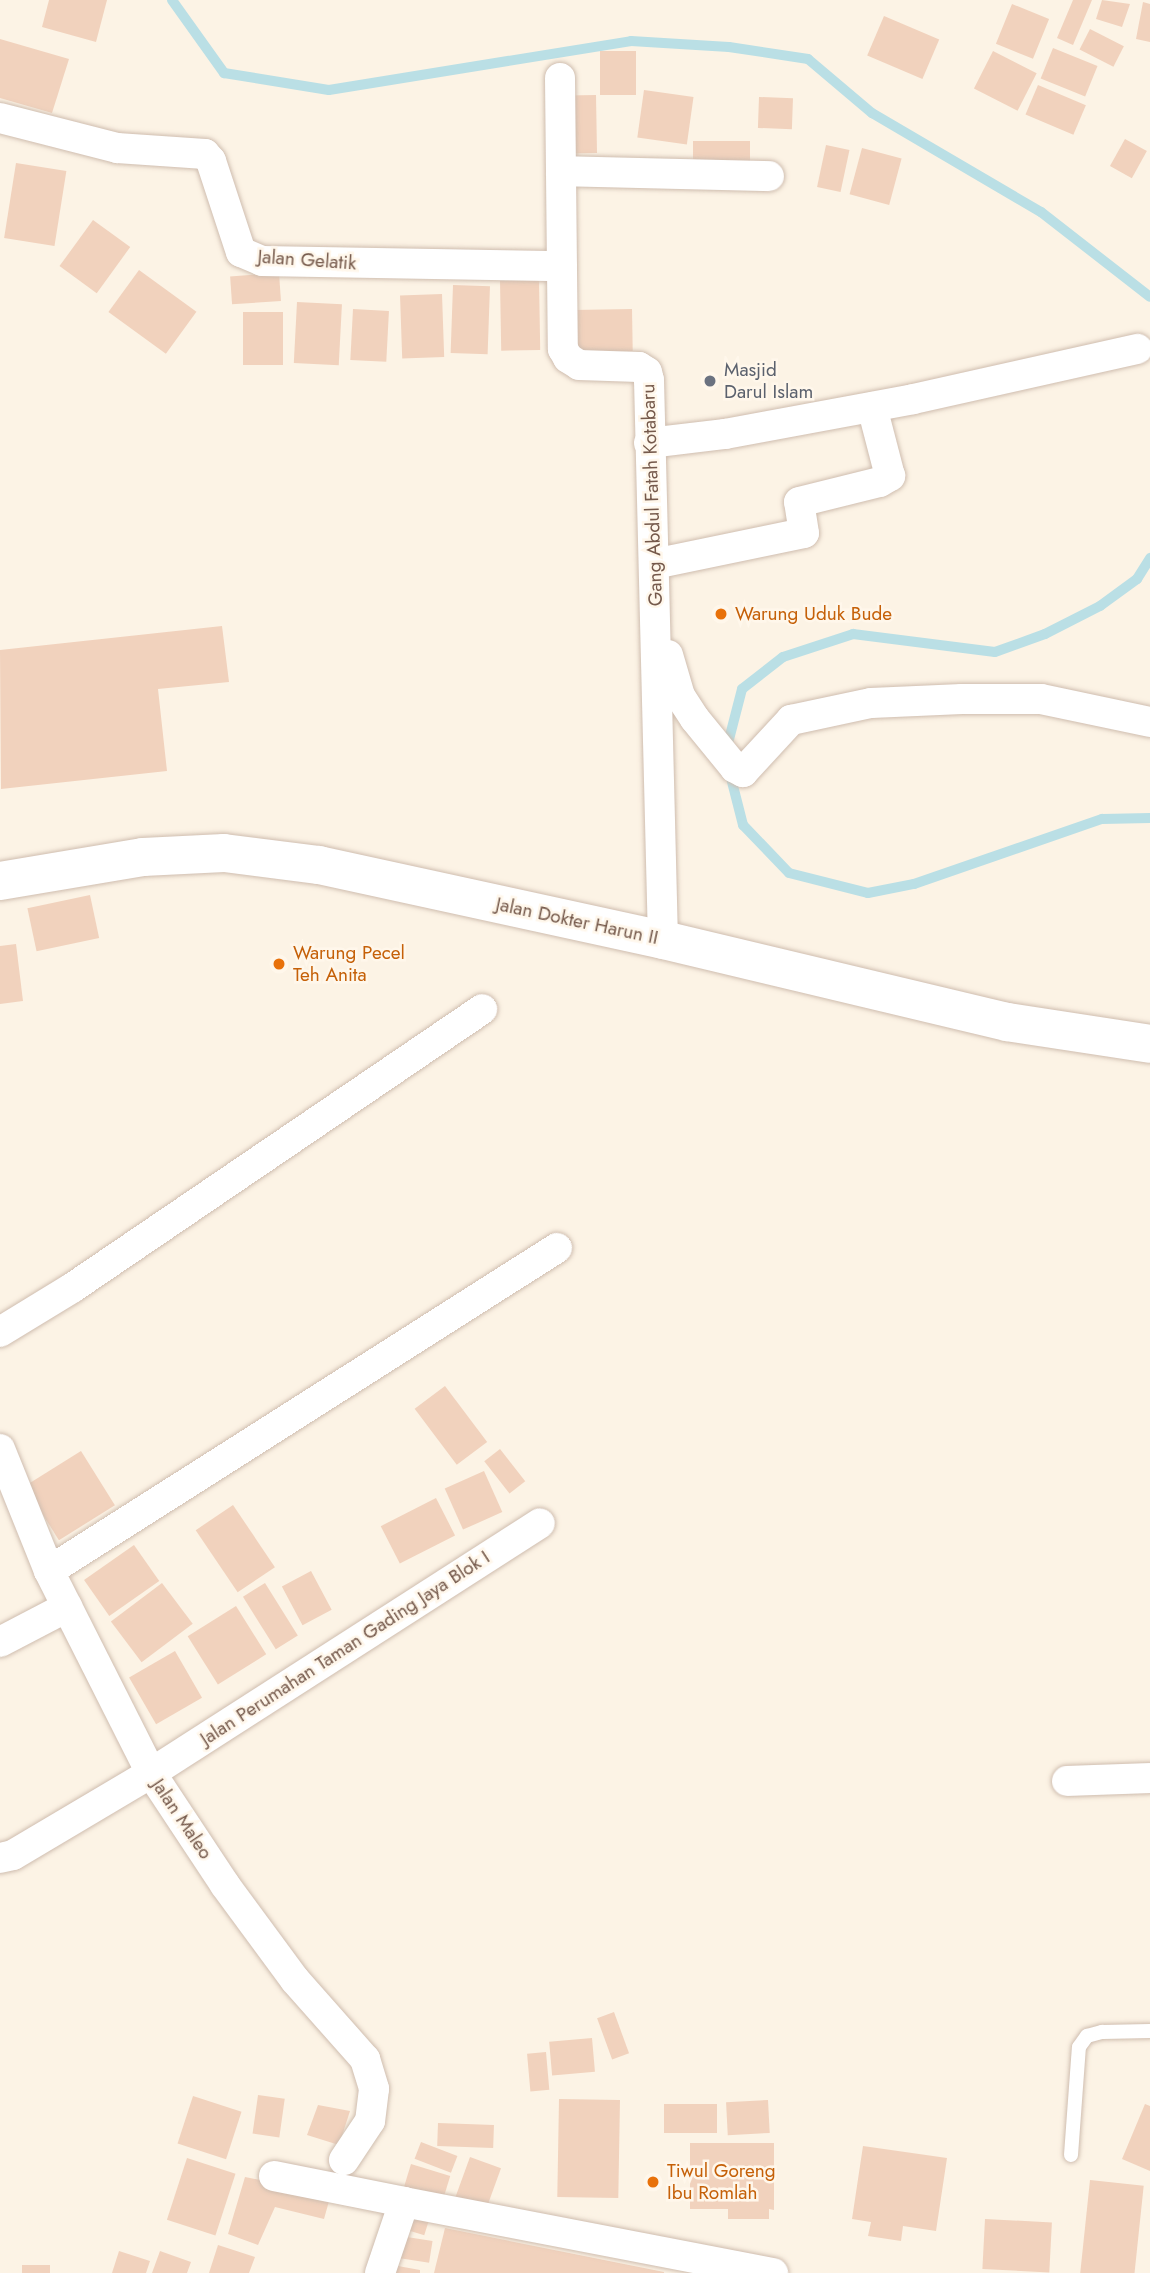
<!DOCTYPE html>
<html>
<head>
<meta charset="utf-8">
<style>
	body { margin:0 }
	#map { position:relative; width:1150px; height:2273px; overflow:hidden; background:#fcf3e5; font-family:Jost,sans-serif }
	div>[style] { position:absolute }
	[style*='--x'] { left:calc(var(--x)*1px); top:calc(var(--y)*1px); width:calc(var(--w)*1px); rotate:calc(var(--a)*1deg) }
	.stream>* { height:10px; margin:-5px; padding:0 5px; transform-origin:5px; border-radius:5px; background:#badfe5 }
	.building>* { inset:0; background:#f1d2bd; transform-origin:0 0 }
	.roads { filter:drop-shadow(0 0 2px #cfbdaf) drop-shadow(0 0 2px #cfbdaf) }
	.lane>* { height:14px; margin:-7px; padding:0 7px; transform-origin:7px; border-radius:7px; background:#fff }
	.street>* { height:30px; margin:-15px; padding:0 15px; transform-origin:15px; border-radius:15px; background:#fff }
	.secondary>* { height:38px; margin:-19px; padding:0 19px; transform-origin:19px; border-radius:19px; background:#fff }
	.dots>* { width:19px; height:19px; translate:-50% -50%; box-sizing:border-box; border:4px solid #fff7eb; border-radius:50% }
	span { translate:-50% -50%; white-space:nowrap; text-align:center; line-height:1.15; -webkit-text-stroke:5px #fff7eb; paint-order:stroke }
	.street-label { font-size:19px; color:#75594b }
	.worship-label { font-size:19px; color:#5b616d }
	.left { translate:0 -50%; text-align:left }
	.food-label { font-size:19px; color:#c56008 }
</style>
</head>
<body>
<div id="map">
	<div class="stream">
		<div style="--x:172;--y:0;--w:90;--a:54.5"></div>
		<div style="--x:224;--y:73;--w:106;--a:9.2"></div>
		<div style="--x:329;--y:90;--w:306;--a:-9.2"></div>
		<div style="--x:631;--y:41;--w:98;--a:3.5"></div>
		<div style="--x:729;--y:47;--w:80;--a:8.6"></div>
		<div style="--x:808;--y:59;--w:84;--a:40.2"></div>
		<div style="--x:872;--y:113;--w:196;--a:30.4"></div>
		<div style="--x:1041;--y:212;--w:138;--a:37.9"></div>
		<div style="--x:726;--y:751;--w:64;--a:-75.5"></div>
		<div style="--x:742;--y:689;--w:52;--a:-38"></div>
		<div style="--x:783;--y:657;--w:74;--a:-18.2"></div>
		<div style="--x:853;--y:634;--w:143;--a:7.2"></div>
		<div style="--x:995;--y:652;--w:53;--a:-19.8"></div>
		<div style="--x:1045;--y:634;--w:62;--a:-27"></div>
		<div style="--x:1100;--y:606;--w:46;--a:-36.1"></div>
		<div style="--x:1137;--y:579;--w:25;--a:-58"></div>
		<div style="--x:729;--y:770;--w:57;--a:75.7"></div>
		<div style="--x:743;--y:825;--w:66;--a:46.2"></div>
		<div style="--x:789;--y:873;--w:81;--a:14.2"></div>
		<div style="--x:868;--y:893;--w:47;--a:-11.1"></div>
		<div style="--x:914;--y:884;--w:199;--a:-19.1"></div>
		<div style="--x:1102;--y:819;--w:48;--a:-1.2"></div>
	</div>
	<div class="building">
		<div style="clip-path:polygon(49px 0,107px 0,96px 42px,42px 27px)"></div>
		<div style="clip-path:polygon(1073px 0,1092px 0,1073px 45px,1057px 38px)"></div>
		<div style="clip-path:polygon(1102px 0,1130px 4px,1122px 27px,1096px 19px)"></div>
		<div style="clip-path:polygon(1143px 2px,1150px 4px,1150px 42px,1136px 39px)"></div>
		<div style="left:1012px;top:4px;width:40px;height:43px;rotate:22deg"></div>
		<div style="left:884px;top:16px;width:60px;height:43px;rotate:23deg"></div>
		<div style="left:1090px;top:29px;width:38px;height:23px;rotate:27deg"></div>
		<div style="clip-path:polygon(0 39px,69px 59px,52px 113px,0 98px)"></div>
		<div style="left:1053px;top:48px;width:48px;height:33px;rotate:22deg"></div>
		<div style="left:600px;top:51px;width:36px;height:44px"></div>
		<div style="left:993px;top:51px;width:49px;height:42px;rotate:27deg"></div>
		<div style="left:1038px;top:85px;width:52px;height:32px;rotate:23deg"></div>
		<div style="left:644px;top:90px;width:50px;height:48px;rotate:8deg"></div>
		<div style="left:596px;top:95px;width:58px;height:29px;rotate:89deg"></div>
		<div style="left:759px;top:97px;width:34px;height:31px;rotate:2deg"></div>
		<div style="left:1125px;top:139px;width:25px;height:31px;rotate:29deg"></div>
		<div style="left:750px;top:141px;width:29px;height:57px;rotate:90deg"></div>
		<div style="left:826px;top:145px;width:24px;height:43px;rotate:12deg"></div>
		<div style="left:862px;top:148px;width:41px;height:48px;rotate:15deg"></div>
		<div style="left:16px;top:163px;width:51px;height:76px;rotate:9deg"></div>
		<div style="left:93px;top:220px;width:46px;height:57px;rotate:36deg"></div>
		<div style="left:139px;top:270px;width:71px;height:52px;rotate:36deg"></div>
		<div style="left:279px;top:273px;width:28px;height:49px;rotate:86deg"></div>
		<div style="left:539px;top:280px;width:70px;height:39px;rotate:89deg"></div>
		<div style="left:453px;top:285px;width:37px;height:68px;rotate:2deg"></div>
		<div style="left:442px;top:294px;width:63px;height:42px;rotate:88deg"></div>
		<div style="left:297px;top:302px;width:45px;height:61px;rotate:3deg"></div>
		<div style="left:353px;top:309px;width:36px;height:51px;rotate:3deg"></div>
		<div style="left:632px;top:309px;width:42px;height:59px;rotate:89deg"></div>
		<div style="left:243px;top:312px;width:40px;height:53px"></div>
		<div style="clip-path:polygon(222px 626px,229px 682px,158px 689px,167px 771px,1px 789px,0 650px)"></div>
		<div style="left:90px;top:895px;width:44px;height:64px;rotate:78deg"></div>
		<div style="clip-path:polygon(16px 944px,23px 1001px,0 1004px,0 946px)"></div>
		<div style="left:445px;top:1386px;width:70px;height:38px;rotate:53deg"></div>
		<div style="left:500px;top:1449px;width:41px;height:20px;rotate:52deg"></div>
		<div style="left:81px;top:1451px;width:64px;height:66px;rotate:58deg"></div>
		<div style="left:484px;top:1471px;width:45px;height:43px;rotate:66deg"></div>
		<div style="left:436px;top:1498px;width:42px;height:62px;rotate:63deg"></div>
		<div style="left:233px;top:1505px;width:75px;height:45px;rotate:56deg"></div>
		<div style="left:134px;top:1545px;width:44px;height:61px;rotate:55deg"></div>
		<div style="left:311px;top:1571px;width:44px;height:33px;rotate:62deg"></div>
		<div style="left:162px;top:1583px;width:51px;height:64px;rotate:53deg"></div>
		<div style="left:265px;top:1583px;width:62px;height:26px;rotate:58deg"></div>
		<div style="left:236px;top:1606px;width:57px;height:57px;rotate:58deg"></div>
		<div style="left:175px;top:1651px;width:54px;height:53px;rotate:60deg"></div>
		<div style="left:614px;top:2012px;width:44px;height:18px;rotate:70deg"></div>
		<div style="left:592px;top:2038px;width:34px;height:43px;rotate:85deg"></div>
		<div style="left:546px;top:2052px;width:38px;height:19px;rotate:85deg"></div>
		<div style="left:258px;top:2095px;width:27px;height:39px;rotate:8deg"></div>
		<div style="left:193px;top:2096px;width:51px;height:50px;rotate:18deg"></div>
		<div style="left:559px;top:2099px;width:61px;height:98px;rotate:1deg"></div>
		<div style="left:768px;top:2100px;width:33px;height:42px;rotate:87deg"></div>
		<div style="left:664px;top:2104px;width:53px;height:29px"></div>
		<div style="clip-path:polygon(1145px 2104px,1150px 2106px,1150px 2171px,1122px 2159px)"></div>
		<div style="clip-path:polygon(318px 2105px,350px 2111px,339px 2145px,307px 2135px)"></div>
		<div style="left:438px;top:2123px;width:56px;height:23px;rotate:2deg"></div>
		<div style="left:421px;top:2142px;width:39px;height:18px;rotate:21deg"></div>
		<div style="clip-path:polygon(690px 2143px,774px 2143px,774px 2210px,769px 2209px,769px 2219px,728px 2219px,728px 2209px,690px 2209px)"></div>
		<div style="clip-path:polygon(863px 2146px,947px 2158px,936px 2231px,903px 2226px,901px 2241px,868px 2236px,871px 2222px,852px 2219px)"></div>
		<div style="left:470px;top:2157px;width:33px;height:43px;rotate:20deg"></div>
		<div style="left:187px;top:2158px;width:51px;height:65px;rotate:18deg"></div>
		<div style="left:411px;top:2164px;width:41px;height:28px;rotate:17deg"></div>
		<div style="clip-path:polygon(245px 2177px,331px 2194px,324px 2219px,275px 2207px,258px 2245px,228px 2234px)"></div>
		<div style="left:1090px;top:2180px;width:54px;height:94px;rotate:6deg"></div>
		<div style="left:406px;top:2213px;width:24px;height:16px;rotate:17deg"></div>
		<div style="left:985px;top:2219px;width:67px;height:50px;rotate:3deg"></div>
		<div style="clip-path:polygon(445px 2228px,664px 2272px,664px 2273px,434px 2273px)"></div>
		<div style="left:394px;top:2235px;width:39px;height:22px;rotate:9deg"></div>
		<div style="clip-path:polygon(218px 2245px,255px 2257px,249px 2273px,209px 2273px)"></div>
		<div style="clip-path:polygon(119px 2251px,150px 2261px,146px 2273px,112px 2273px)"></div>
		<div style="clip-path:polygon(160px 2251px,191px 2262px,187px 2273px,152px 2273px)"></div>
		<div style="clip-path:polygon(387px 2264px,420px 2270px,420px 2273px,385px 2273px)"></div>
		<div style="left:22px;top:2265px;width:28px;height:8px"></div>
	</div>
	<div class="roads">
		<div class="lane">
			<div style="--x:1071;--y:2155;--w:108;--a:-85.8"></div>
			<div style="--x:1079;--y:2047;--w:14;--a:-54"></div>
			<div style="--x:1087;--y:2036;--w:16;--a:-15"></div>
			<div style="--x:1102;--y:2032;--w:48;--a:-1.2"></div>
		</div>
		<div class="street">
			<div style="--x:560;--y:78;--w:271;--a:89.4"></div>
			<div style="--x:563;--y:349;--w:10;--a:61"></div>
			<div style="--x:568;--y:358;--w:13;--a:32"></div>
			<div style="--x:579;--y:365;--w:60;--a:1.9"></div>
			<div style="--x:639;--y:367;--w:9;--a:32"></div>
			<div style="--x:647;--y:372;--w:8;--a:76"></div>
			<div style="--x:649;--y:380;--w:560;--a:88.57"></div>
			<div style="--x:0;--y:118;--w:121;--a:14.4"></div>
			<div style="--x:117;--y:148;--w:88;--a:3.9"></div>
			<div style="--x:205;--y:154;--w:9;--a:49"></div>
			<div style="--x:211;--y:161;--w:96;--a:71.8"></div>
			<div style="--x:241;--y:252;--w:23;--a:23"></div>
			<div style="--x:262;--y:261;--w:300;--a:1"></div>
			<div style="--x:561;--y:171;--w:208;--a:1.4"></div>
			<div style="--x:649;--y:443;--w:77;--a:-6.8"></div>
			<div style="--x:725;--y:434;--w:191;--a:-10.5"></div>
			<div style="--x:913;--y:399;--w:230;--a:-12.6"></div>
			<div style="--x:654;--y:564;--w:153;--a:-11.7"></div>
			<div style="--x:804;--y:533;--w:31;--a:-99"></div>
			<div style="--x:799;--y:502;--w:83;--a:-13.9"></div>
			<div style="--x:880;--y:482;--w:12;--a:-31"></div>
			<div style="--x:890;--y:476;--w:71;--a:-104.6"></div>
			<div style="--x:668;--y:655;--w:43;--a:73.7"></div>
			<div style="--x:680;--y:696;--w:27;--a:57"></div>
			<div style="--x:695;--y:719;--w:63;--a:50.8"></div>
			<div style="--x:735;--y:768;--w:9;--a:27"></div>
			<div style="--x:743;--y:772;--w:71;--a:-47.3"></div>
			<div style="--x:791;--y:720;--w:82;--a:-12"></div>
			<div style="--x:871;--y:703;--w:91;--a:-2.5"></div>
			<div style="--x:962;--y:699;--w:79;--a:0"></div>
			<div style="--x:1041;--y:699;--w:111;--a:11.9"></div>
			<div style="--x:0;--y:1332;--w:84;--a:-31.4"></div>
			<div style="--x:72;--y:1288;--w:496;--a:-34.2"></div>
			<div style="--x:0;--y:1449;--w:131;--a:68.1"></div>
			<div style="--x:49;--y:1571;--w:226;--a:63.2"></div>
			<div style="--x:151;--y:1773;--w:134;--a:56.5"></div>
			<div style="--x:225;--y:1885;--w:118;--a:53.6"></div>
			<div style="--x:295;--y:1980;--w:106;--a:48.5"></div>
			<div style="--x:365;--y:2059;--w:31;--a:73"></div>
			<div style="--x:374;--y:2089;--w:32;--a:97"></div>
			<div style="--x:370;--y:2121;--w:47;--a:123.7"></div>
			<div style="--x:49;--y:1571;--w:602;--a:-32.45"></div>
			<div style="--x:0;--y:1642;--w:76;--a:-27.6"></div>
			<div style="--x:1067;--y:1781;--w:83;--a:-2.1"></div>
			<div style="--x:0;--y:1858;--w:13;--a:-13"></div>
			<div style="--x:13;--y:1855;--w:161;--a:-30.7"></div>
			<div style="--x:151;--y:1773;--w:462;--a:-32.7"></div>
			<div style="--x:274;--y:2176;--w:133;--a:11.3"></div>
			<div style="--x:380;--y:2273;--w:75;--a:-71.3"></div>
			<div style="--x:404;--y:2202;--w:376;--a:10.9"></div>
		</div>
		<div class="secondary">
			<div style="--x:0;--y:881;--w:145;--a:-9.5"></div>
			<div style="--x:143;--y:857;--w:81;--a:-2.8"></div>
			<div style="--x:224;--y:853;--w:96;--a:7.2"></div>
			<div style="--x:319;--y:865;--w:352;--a:12.3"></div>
			<div style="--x:663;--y:940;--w:354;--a:13.4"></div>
			<div style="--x:1007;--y:1022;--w:145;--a:8.7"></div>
		</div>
	</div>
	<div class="dots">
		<div style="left:710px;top:381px;background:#6b7280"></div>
		<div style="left:721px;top:614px;background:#e8710a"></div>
		<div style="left:279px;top:964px;background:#e8710a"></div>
		<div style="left:653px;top:2182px;background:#e8710a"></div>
	</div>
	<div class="street-label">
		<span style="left:307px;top:260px;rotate:4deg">Jalan Gelatik</span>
		<span style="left:652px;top:495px;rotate:-92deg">Gang Abdul Fatah Kotabaru</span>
		<span style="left:577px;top:921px;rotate:12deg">Jalan Dokter Harun II</span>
		<span style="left:345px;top:1648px;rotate:-33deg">Jalan Perumahan Taman Gading Jaya Blok I</span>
		<span style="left:182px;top:1819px;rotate:56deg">Jalan Maleo</span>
	</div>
	<div class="worship-label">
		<span class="left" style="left:724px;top:381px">Masjid<br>Darul Islam</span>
	</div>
	<div class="food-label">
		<span class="left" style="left:735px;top:614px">Warung Uduk Bude</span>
		<span class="left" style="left:293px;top:964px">Warung Pecel<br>Teh Anita</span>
		<span class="left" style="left:667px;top:2182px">Tiwul Goreng<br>Ibu Romlah</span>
	</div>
</div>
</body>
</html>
